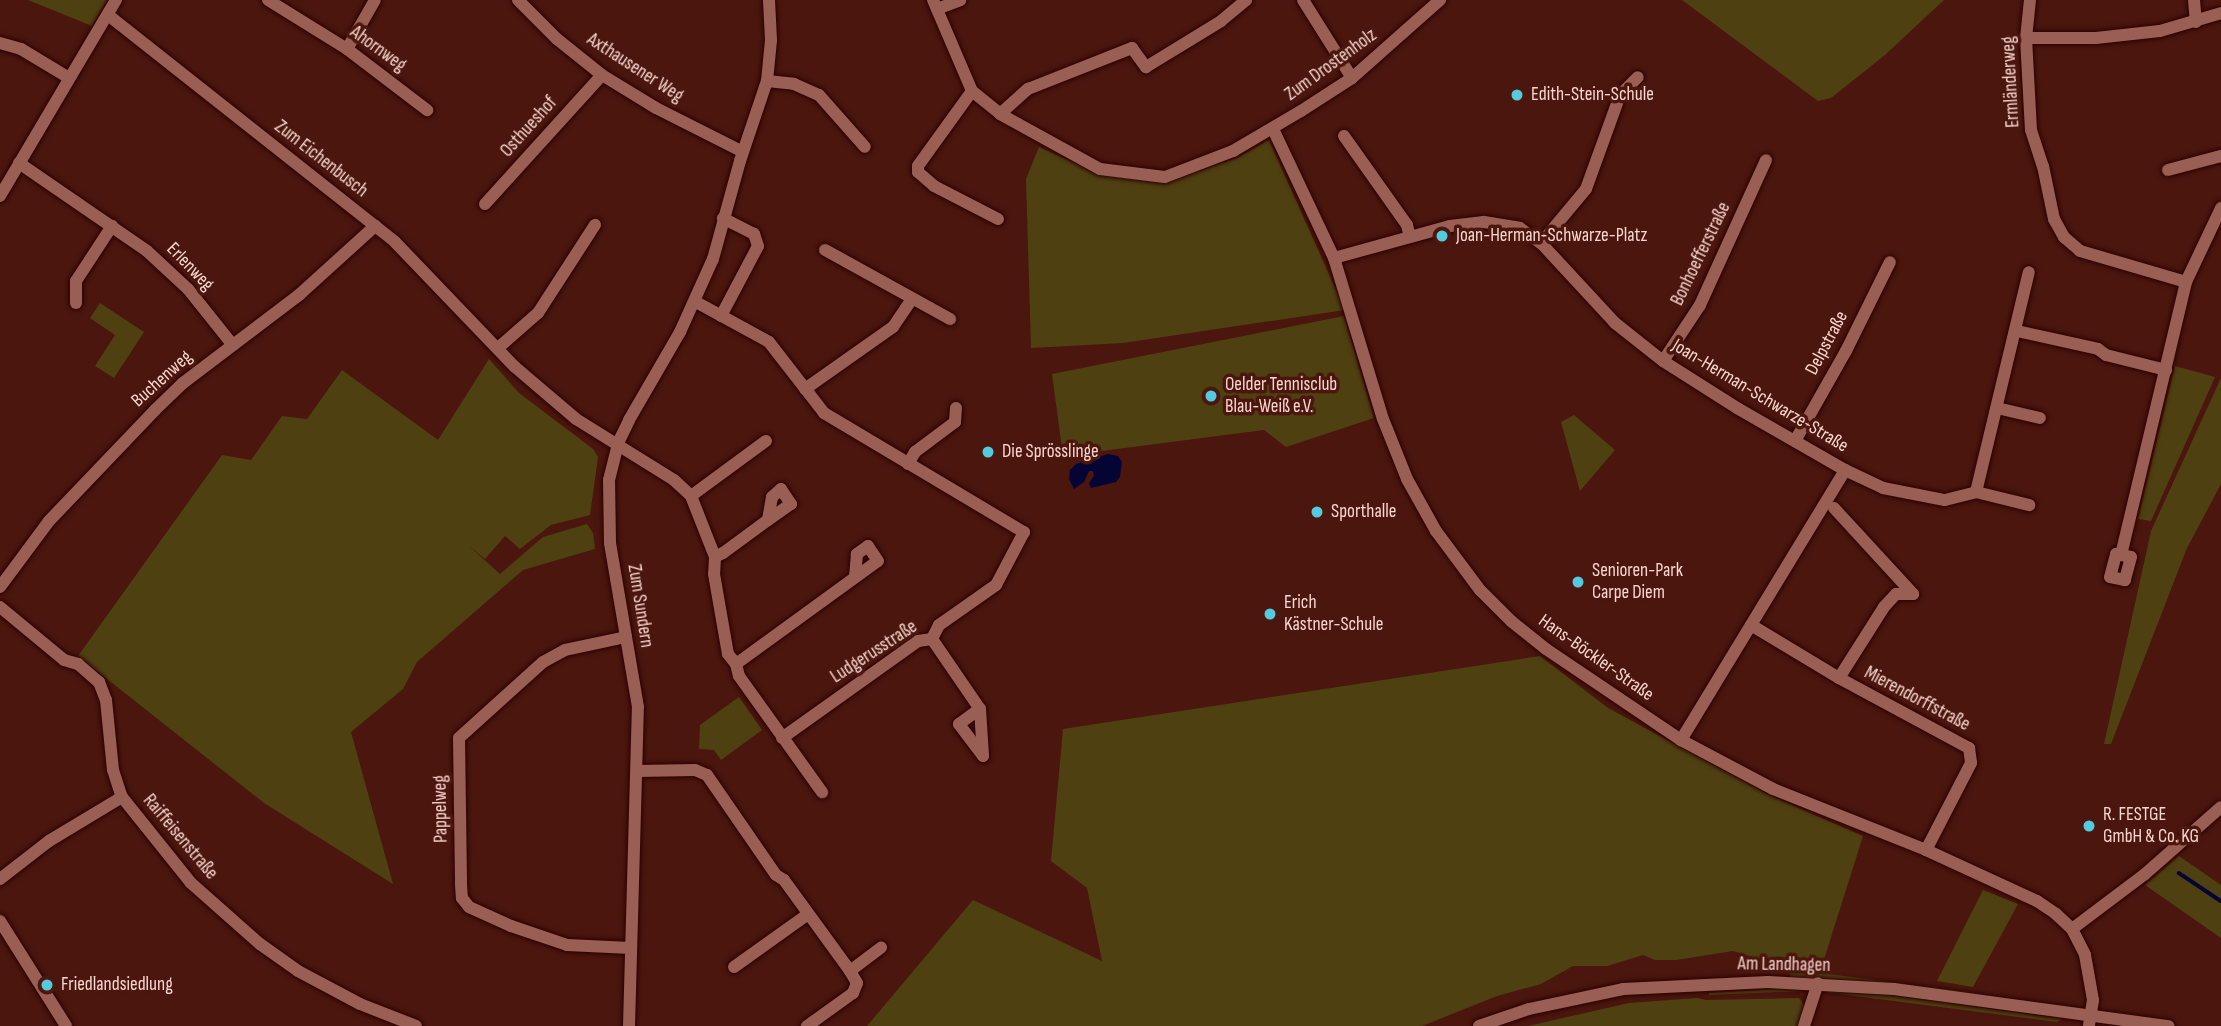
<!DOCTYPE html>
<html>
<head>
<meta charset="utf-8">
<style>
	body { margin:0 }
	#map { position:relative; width:2221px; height:1026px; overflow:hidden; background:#4a160e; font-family:"Sofia Sans Condensed",sans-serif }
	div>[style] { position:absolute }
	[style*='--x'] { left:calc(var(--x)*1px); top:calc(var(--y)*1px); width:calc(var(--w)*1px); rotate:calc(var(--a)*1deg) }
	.green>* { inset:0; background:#4f4012 }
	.water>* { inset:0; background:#050535 }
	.stream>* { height:3.5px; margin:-1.75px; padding:0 1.75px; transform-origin:1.75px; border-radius:1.75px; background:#050535 }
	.roads { filter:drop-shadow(0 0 2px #2d0000) drop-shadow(0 0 2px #2d0000) }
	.minor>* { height:12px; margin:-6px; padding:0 6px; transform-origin:6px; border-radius:6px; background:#9a5f54 }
	.dots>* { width:19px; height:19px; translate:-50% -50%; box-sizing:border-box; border:4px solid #4a160e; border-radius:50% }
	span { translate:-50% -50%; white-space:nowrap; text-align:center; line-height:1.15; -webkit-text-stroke:7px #4a160e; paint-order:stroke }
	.street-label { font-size:19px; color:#f9d6cf }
	.poi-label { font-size:19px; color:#f9d6cf }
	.left { translate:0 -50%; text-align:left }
</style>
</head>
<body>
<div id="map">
	<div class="green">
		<div style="clip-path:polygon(28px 0,107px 0,92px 26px)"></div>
		<div style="clip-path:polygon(1682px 0,1944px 0,1885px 55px,1831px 98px,1818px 101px)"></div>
		<div style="clip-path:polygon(1269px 140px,1345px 310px,1123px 343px,1031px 348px,1026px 179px,1039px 147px,1101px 175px,1166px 182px,1237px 158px)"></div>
		<div style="clip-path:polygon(100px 303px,144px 332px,114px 378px,95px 366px,115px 335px,90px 318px)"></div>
		<div style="clip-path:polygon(1344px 316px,1374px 418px,1286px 447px,1264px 430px,1063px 456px,1052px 374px)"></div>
		<div style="clip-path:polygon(489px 359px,519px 393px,593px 449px,598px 457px,590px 515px,551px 525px,520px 549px,505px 536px,485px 559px,468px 545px,500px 574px,543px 537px,587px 524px,593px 533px,595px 549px,523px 570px,417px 662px,403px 689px,351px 732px,393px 884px,264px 803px,78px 656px,222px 455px,251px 460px,282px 416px,307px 419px,342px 370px,438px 440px)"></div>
		<div style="clip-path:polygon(2175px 366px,2215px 377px,2151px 521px,2138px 519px)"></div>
		<div style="clip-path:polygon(2221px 378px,2221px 484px,2187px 548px,2111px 744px,2104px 744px,2151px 531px)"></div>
		<div style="clip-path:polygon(1574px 415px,1615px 450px,1580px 491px,1561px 422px)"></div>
		<div style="clip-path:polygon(1540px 656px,1608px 708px,1771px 796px,1863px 836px,1821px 969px,1772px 963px,1733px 951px,1676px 960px,1655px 960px,1643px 955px,1607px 966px,1573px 966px,1541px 984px,1497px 996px,1422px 1026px,867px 1026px,973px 900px,1102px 961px,1087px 888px,1051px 861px,1063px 729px)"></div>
		<div style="clip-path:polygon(739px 697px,762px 730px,721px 760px,714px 750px,699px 749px,700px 725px)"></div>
		<div style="clip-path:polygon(2179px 856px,2221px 885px,2221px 938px,2145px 885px)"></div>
		<div style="clip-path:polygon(1983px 890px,2018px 904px,1973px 987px,1937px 981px)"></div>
		<div style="clip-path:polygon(1788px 969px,1955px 990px,2063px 1007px,1791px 978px)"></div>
		<div style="clip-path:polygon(1778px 989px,1807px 991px,1709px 995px,1709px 993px)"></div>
		<div style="clip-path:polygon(1836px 990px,1906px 997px,2062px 1019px,2057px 1022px,1824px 992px)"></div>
		<div style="clip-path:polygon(1697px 998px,1706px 1000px,1799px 998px,1806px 1008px,1799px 1026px,1528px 1026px,1629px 1003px)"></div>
	</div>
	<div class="water">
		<div style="clip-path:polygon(1108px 454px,1118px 456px,1122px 462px,1120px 477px,1116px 482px,1091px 488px,1089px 483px,1094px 476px,1093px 471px,1089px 471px,1084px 482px,1074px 489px,1069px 479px,1070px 470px,1076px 464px)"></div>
	</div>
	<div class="stream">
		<div style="--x:2179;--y:873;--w:50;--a:33.7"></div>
	</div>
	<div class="roads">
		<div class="minor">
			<div style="--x:268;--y:0;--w:93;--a:31.8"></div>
			<div style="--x:347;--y:49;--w:101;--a:37.3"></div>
			<div style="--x:518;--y:0;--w:55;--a:45"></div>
			<div style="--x:557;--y:39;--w:58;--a:38.7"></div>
			<div style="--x:602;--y:75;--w:63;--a:31.4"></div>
			<div style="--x:656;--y:108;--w:97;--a:26.8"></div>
			<div style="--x:933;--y:0;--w:99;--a:66.8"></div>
			<div style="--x:972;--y:91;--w:36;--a:39"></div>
			<div style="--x:1000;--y:114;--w:114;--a:28.8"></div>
			<div style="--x:1100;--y:169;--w:65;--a:7"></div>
			<div style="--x:1165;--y:177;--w:73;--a:-20.9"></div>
			<div style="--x:1233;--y:151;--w:79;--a:-30.5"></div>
			<div style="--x:1301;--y:111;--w:61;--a:-32.9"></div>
			<div style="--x:1352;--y:78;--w:118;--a:-41.6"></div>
			<div style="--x:1303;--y:0;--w:92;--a:57.9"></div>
			<div style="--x:2030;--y:0;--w:38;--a:96"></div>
			<div style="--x:2026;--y:38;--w:92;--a:86.9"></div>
			<div style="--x:2031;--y:130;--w:38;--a:72"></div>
			<div style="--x:2043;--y:166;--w:54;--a:78.3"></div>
			<div style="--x:2054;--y:219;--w:21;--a:61"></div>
			<div style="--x:2064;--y:237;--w:21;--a:41"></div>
			<div style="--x:2080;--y:251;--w:110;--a:16.3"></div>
			<div style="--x:2194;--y:0;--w:22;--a:85"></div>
			<div style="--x:937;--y:9;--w:25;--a:-21"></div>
			<div style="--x:108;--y:15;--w:366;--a:38.3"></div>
			<div style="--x:395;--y:242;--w:173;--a:46.2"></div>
			<div style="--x:515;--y:367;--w:80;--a:40.4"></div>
			<div style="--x:576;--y:419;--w:115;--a:31.9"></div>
			<div style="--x:674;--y:480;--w:23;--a:43"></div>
			<div style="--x:691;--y:496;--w:66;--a:68.5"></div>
			<div style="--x:715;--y:557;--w:17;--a:93"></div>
			<div style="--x:714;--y:574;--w:81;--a:80.1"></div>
			<div style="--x:728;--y:654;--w:13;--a:51"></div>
			<div style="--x:736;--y:664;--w:12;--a:76"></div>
			<div style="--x:739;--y:676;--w:143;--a:54.4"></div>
			<div style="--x:2026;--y:38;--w:70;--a:0"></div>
			<div style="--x:2096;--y:38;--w:64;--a:-6.2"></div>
			<div style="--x:2160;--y:31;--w:64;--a:-16.4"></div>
			<div style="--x:0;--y:43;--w:22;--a:16"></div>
			<div style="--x:21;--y:49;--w:56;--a:31.1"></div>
			<div style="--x:347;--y:49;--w:56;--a:-60.3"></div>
			<div style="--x:767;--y:81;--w:27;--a:6"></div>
			<div style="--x:794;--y:84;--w:27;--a:24"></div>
			<div style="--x:819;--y:95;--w:69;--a:48.5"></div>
			<div style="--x:972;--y:91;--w:92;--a:125.8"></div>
			<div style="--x:918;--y:166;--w:6;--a:90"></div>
			<div style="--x:918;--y:172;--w:21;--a:41"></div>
			<div style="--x:934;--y:186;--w:72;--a:27.3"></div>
			<div style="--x:1000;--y:114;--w:38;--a:-42"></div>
			<div style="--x:1028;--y:89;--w:112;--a:-21.5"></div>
			<div style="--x:1132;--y:48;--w:24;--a:54"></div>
			<div style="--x:1146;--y:67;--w:88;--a:-31.5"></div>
			<div style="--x:1221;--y:21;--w:33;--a:-40"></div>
			<div style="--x:1273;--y:129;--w:143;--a:64.7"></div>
			<div style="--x:1334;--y:258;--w:168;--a:73.1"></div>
			<div style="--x:1383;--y:419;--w:65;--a:68.2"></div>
			<div style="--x:1407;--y:479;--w:60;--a:60.9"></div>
			<div style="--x:1436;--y:531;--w:74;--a:53.3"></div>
			<div style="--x:1480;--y:590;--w:44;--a:45"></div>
			<div style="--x:1511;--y:621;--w:45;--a:38.7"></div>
			<div style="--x:1546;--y:649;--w:163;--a:34"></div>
			<div style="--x:1681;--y:740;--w:104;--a:28"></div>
			<div style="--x:1773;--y:789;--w:165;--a:21.7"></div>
			<div style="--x:1926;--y:850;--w:122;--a:24.7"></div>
			<div style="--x:2037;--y:901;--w:23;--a:34"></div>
			<div style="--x:2056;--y:914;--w:22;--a:43"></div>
			<div style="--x:2072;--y:929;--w:29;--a:63"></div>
			<div style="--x:2085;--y:955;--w:46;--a:79.9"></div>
			<div style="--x:2093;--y:1000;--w:26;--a:99"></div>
			<div style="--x:1344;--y:136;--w:109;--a:54.7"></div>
			<div style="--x:1407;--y:225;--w:12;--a:76"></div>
			<div style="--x:19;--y:163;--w:155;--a:34.5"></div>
			<div style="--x:147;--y:251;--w:56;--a:42.8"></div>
			<div style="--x:188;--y:289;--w:70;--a:51.3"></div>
			<div style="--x:2168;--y:170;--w:55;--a:-14.8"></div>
			<div style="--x:0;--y:196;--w:228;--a:-59.4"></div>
			<div style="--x:485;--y:204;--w:174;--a:-47.8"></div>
			<div style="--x:1541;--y:243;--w:70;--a:-50.2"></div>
			<div style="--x:1586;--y:189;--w:100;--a:-70.1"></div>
			<div style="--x:1620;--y:95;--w:25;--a:-45"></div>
			<div style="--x:825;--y:250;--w:143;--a:28.9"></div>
			<div style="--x:1334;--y:258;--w:120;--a:-15.4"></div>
			<div style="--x:1450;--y:226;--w:34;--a:-7"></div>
			<div style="--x:1484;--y:222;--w:36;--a:9"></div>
			<div style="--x:1520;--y:228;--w:26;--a:36"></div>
			<div style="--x:1541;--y:243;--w:109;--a:47.2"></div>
			<div style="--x:1615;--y:323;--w:61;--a:38.4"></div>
			<div style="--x:1663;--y:361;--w:88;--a:32.4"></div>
			<div style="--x:1737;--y:408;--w:125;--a:29.9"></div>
			<div style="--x:1845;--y:470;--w:42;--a:25.3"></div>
			<div style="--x:1883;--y:488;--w:63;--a:11"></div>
			<div style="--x:1945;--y:500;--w:32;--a:-14"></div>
			<div style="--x:1976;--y:492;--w:226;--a:-76.5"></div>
			<div style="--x:696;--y:302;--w:83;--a:28.7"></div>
			<div style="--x:769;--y:342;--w:90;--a:52.2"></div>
			<div style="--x:824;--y:413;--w:233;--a:30.8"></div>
			<div style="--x:1024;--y:532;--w:60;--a:117.8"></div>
			<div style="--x:996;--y:585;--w:70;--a:144.9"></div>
			<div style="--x:939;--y:625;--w:16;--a:117"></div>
			<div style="--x:76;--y:303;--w:22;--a:-90"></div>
			<div style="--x:76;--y:281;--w:66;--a:-56.8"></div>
			<div style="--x:721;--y:316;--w:79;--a:-62.1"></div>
			<div style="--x:758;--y:246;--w:13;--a:-108"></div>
			<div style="--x:754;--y:234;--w:35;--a:-153"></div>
			<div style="--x:2017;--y:331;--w:83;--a:12.5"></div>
			<div style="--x:2098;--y:349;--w:10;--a:37"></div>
			<div style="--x:2106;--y:355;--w:62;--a:14"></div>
			<div style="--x:498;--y:348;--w:53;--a:-41.2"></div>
			<div style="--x:538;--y:313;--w:105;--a:-57.1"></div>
			<div style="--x:1663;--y:361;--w:67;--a:-56.5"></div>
			<div style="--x:1700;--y:305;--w:159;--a:-65.5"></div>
			<div style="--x:805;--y:389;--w:108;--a:-35.2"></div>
			<div style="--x:893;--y:327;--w:34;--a:-56"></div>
			<div style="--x:1997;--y:408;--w:44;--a:13.1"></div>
			<div style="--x:1795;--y:441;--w:103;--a:-60.5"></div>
			<div style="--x:1846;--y:351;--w:99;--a:-63.7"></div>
			<div style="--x:908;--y:464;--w:14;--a:-60"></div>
			<div style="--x:915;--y:452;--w:50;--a:-36.9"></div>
			<div style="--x:955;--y:422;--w:14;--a:-86"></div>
			<div style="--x:1976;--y:492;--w:55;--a:13.8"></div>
			<div style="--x:691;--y:496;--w:93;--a:-36.3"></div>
			<div style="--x:1834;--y:508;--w:117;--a:47.4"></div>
			<div style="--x:1913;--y:594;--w:17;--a:180"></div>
			<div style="--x:1896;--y:594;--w:18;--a:133"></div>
			<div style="--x:1884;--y:607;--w:84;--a:122.4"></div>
			<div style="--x:2116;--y:554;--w:15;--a:11"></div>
			<div style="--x:2131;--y:557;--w:24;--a:105"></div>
			<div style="--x:2125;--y:580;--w:15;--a:-169"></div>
			<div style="--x:2110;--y:577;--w:24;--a:-75"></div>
			<div style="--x:2121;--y:555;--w:281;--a:-76.6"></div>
			<div style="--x:2186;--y:282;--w:82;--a:-64.7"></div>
			<div style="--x:715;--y:557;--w:9;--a:-27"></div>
			<div style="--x:723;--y:553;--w:56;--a:-36.3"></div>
			<div style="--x:768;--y:520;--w:28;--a:-35"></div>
			<div style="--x:791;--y:504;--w:18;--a:-124"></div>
			<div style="--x:781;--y:489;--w:12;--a:138"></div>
			<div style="--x:772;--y:497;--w:23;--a:100"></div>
			<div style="--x:0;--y:587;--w:82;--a:-53.4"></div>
			<div style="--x:49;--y:521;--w:153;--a:-46.3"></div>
			<div style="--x:155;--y:410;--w:39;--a:-44"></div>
			<div style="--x:183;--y:383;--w:146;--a:-37.2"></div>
			<div style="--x:299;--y:295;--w:103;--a:-42.2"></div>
			<div style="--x:0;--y:607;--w:83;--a:39.6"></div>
			<div style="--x:64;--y:660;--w:15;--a:16"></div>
			<div style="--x:78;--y:664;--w:28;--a:41"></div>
			<div style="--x:99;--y:682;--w:19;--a:69"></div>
			<div style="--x:106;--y:700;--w:70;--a:84.3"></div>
			<div style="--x:113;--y:770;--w:28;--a:72"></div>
			<div style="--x:122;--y:797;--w:110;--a:51.3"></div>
			<div style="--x:191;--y:883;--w:92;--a:41.5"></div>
			<div style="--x:260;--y:944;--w:47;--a:35.4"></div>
			<div style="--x:298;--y:971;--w:70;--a:28"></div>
			<div style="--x:360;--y:1004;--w:60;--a:21.4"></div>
			<div style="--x:1751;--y:625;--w:103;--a:31.1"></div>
			<div style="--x:1839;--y:678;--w:148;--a:28.3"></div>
			<div style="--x:1969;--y:748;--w:15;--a:82"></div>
			<div style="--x:1971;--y:763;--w:98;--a:117.3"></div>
			<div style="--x:626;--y:637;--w:62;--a:168"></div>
			<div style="--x:565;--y:650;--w:25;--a:151"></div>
			<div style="--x:543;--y:662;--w:113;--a:137.9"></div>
			<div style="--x:459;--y:738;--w:147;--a:89.2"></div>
			<div style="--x:461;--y:885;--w:13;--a:86"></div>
			<div style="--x:462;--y:898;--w:11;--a:52"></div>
			<div style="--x:469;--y:907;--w:46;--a:24.3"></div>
			<div style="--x:511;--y:926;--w:59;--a:18.7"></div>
			<div style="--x:567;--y:945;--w:64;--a:2.7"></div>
			<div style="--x:932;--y:639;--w:85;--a:55.6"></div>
			<div style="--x:980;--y:709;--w:47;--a:86.3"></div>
			<div style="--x:983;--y:756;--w:40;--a:-127"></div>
			<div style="--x:959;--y:724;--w:26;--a:-36"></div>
			<div style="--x:736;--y:664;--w:175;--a:-36"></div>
			<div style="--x:878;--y:561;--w:18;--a:-124"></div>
			<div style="--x:868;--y:546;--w:14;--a:144"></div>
			<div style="--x:857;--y:554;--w:23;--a:95"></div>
			<div style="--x:782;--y:738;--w:167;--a:-35.5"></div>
			<div style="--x:918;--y:641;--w:14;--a:-8"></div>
			<div style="--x:1681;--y:740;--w:316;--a:-58.7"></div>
			<div style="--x:637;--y:771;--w:58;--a:-1"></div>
			<div style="--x:695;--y:770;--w:13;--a:23"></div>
			<div style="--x:707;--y:775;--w:121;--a:55.4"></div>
			<div style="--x:776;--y:875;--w:9;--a:32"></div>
			<div style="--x:784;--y:880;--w:112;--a:54"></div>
			<div style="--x:850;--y:971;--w:14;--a:60"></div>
			<div style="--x:857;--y:983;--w:11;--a:112"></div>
			<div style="--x:853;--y:993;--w:57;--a:144.3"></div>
			<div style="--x:0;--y:879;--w:62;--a:-37.8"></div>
			<div style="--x:49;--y:841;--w:85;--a:-31.1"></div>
			<div style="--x:0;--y:921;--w:124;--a:57.8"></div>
			<div style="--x:2072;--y:929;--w:91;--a:-37"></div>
			<div style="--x:2145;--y:874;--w:101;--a:-41.4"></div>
			<div style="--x:734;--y:967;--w:91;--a:-35.6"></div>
			<div style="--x:850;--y:971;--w:39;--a:-37"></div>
			<div style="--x:629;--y:1026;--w:319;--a:-88.4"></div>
			<div style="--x:638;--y:707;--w:166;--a:-99.7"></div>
			<div style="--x:610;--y:543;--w:63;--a:-90.9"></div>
			<div style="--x:609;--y:480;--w:38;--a:-76"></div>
			<div style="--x:618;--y:443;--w:25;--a:-64"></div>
			<div style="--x:629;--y:420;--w:102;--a:-59.9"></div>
			<div style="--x:680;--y:332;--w:80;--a:-65.7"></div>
			<div style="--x:713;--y:259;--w:102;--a:-74.6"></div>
			<div style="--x:740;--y:161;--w:84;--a:-71.4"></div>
			<div style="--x:767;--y:81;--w:41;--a:-84.4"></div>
			<div style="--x:771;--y:40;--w:40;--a:-92.9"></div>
			<div style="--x:1479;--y:1026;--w:53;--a:-18.8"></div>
			<div style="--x:1529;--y:1009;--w:96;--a:-12"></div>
			<div style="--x:1623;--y:989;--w:145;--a:-2.8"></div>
			<div style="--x:1768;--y:982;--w:126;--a:3.2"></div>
			<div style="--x:1894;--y:989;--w:277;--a:7.7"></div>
			<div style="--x:1804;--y:1026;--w:45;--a:-72"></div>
		</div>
	</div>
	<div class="dots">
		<div style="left:1517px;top:95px;background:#55cadf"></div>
		<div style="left:1442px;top:236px;background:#55cadf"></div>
		<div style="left:1211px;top:396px;background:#55cadf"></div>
		<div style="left:988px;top:452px;background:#55cadf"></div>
		<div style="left:1317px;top:512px;background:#55cadf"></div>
		<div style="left:1578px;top:582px;background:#55cadf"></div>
		<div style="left:1270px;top:614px;background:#55cadf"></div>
		<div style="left:2089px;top:826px;background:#55cadf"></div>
		<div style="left:47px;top:985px;background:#55cadf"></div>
	</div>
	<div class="street-label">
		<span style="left:378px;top:49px;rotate:36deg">Ahornweg</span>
		<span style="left:1331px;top:65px;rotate:-36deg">Zum Drostenholz</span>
		<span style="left:635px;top:68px;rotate:33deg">Axthausener Weg</span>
		<span style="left:2011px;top:82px;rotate:-93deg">Ermländerweg</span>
		<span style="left:529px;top:127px;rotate:-48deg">Osthueshof</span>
		<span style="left:321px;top:159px;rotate:38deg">Zum Eichenbusch</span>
		<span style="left:1701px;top:254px;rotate:-64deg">Bonhoefferstraße</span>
		<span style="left:190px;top:267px;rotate:46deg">Erlenweg</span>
		<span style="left:1827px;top:343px;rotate:-62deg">Delpstraße</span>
		<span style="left:162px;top:379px;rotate:-42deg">Buchenweg</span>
		<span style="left:1760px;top:396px;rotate:31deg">Joan-Herman-Schwarze-Straße</span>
		<span style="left:640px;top:606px;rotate:81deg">Zum Sundern</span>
		<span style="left:874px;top:652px;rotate:-33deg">Ludgerusstraße</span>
		<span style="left:1596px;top:658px;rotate:35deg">Hans-Böckler-Straße</span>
		<span style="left:1917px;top:699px;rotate:28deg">Mierendorffstraße</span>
		<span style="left:441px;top:809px;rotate:-91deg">Pappelweg</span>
		<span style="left:180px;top:837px;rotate:50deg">Raiffeisenstraße</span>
		<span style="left:1784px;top:965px;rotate:1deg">Am Landhagen</span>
	</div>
	<div class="poi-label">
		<span class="left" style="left:1531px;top:95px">Edith-Stein-Schule</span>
		<span class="left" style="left:1456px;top:236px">Joan-Herman-Schwarze-Platz</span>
		<span class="left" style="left:1225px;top:396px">Oelder Tennisclub<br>Blau-Weiß e.V.</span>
		<span class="left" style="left:1002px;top:452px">Die Sprösslinge</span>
		<span class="left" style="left:1331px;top:512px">Sporthalle</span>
		<span class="left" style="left:1592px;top:582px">Senioren-Park<br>Carpe Diem</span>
		<span class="left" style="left:1284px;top:614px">Erich<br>Kästner-Schule</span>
		<span class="left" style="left:2103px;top:826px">R. FESTGE<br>GmbH &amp; Co. KG</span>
		<span class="left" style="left:61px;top:985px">Friedlandsiedlung</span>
	</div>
</div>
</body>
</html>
